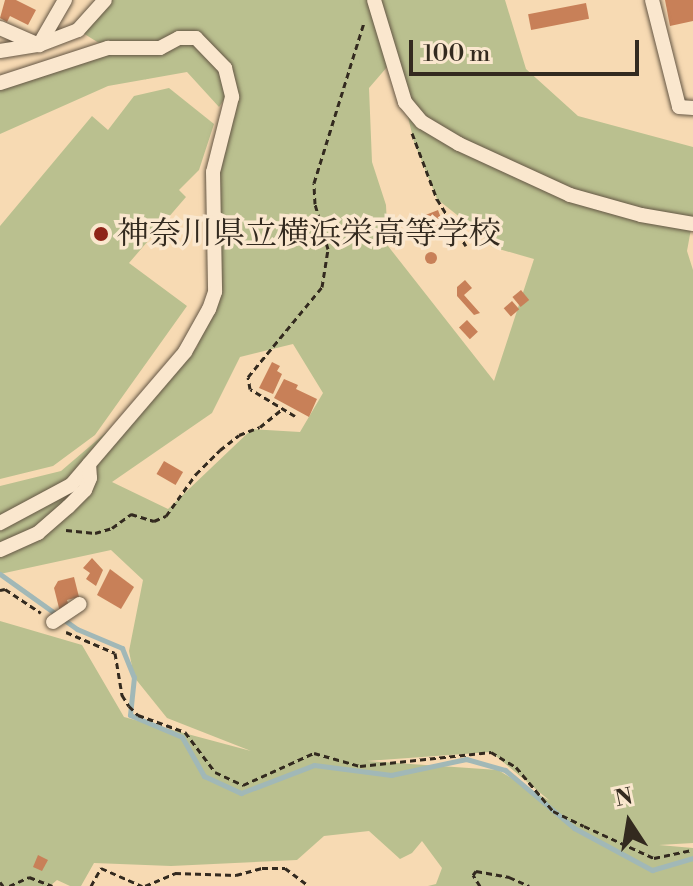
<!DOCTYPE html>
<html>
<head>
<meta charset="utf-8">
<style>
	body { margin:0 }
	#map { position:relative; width:693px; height:886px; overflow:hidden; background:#f7dab3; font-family:"Libre Bodoni","Noto Serif JP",serif }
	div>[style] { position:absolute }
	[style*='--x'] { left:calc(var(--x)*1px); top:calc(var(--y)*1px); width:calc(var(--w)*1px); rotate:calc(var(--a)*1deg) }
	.green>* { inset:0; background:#bac08f }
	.stream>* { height:5px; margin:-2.5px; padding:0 2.5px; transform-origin:2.5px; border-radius:2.5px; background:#a1b8b7 }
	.building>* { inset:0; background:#c88058; transform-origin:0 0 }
	.round { border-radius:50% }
	.path>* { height:3px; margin-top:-1.5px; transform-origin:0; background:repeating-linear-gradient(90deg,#332a1f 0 6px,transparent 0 10px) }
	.roads { filter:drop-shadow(0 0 2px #645644) drop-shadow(0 0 2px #645644) }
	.minor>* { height:14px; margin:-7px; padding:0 7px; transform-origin:7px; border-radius:7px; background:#fae7ce }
	.dots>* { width:22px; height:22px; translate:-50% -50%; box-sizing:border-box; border:4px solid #fae7ce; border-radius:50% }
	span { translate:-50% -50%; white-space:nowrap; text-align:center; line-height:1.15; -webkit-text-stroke:7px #fae7ce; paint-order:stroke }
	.poi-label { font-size:32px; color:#332a1f }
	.left { translate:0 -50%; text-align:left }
	.north { position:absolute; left:589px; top:782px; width:80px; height:80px; -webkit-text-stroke:6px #fae7ce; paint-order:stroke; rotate:348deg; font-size:22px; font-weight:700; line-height:32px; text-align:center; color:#332a1f }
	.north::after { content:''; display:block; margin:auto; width:28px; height:36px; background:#332a1f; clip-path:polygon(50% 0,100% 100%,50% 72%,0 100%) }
	.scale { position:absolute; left:409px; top:40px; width:230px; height:36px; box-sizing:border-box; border:4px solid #332a1f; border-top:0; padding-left:10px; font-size:24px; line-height:28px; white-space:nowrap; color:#332a1f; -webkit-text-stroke:6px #fae7ce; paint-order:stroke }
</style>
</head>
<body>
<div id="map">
	<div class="green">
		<div style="clip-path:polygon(evenodd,105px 0,505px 0,526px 69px,578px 116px,693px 147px,693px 218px,687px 251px,693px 270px,693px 843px,659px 845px,693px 848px,693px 886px,428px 886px,436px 884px,442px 868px,422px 841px,412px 853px,400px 859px,369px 831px,324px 836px,297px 860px,171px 866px,94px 863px,81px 886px,70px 886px,57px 880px,50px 886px,0 886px,0 621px,82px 645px,124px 717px,251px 751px,167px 718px,134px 677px,129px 651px,143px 580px,111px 550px,0 574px,0 486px,61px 471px,109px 430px,197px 347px,214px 296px,214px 184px,230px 91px,219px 107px,187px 72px,108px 86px,0 134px,0 83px,107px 48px,78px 30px,105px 0,394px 59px,414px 142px,437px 199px,481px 234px,492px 247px,534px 259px,494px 381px,388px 246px,386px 205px,372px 162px,369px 88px,394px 59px,105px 0,293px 344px,323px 393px,300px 432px,252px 429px,168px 509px,112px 482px,212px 413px,240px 357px,293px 344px,105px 0,491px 752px,550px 801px,498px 770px,367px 761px,491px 752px)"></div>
		<div style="clip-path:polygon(169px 88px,214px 124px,199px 170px,179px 190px,186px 197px,129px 263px,187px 306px,95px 435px,53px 466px,0 479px,0 226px,92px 116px,108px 130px,134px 96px)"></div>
	</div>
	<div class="stream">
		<div style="--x:0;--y:574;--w:95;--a:35.5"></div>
		<div style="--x:77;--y:629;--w:49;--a:22.9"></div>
		<div style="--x:122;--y:648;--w:31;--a:68"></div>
		<div style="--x:134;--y:677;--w:38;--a:96"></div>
		<div style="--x:130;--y:715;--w:56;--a:22.9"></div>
		<div style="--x:182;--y:737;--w:45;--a:60.6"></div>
		<div style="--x:204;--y:776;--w:41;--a:24.7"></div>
		<div style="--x:241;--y:793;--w:78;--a:-21"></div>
		<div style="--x:314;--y:765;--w:78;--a:7.4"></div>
		<div style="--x:391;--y:775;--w:77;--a:-12"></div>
		<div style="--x:466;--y:759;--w:41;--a:15.8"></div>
		<div style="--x:505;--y:770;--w:90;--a:40"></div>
		<div style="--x:574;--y:828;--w:89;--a:28.3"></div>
		<div style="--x:652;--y:870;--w:43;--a:-16.3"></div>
	</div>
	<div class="building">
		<div style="clip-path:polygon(5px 0,16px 0,36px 10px,28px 25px,10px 16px,7px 22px,0 18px)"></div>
		<div style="clip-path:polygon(665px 0,693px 0,693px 21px,670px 26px)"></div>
		<div style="left:586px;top:3px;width:16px;height:59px;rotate:79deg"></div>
		<div style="clip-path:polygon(438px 210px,444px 226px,433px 231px,436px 238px,427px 241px,418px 218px)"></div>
		<div class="round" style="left:425px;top:252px;width:12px;height:12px"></div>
		<div style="clip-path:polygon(465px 280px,472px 288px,464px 295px,480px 313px,474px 315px,457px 296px,457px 287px)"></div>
		<div style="left:521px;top:290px;width:13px;height:11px;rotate:51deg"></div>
		<div style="left:512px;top:301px;width:11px;height:11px;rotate:49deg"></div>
		<div style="left:467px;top:320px;width:16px;height:11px;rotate:47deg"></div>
		<div style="clip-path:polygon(272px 362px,280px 366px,277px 371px,282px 374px,273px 394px,259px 388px)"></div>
		<div style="clip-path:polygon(284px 379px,298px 385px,296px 389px,317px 399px,309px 417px,274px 398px)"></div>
		<div style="left:164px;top:461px;width:22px;height:15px;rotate:30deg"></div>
		<div style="clip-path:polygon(92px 558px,103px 570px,96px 586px,86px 579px,90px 573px,83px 568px)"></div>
		<div style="clip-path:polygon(110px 569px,134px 587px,121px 609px,97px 595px)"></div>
		<div style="clip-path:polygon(74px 577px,79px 597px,67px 600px,69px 606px,60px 612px,54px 588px,58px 581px)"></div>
		<div style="clip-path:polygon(38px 855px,48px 860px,42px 871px,33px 867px)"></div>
	</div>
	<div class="path">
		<div style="--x:412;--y:133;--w:71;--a:69.3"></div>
		<div style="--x:437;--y:199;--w:55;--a:58.3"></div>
		<div style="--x:295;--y:416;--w:52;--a:-149"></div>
		<div style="--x:250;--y:389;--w:12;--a:-99"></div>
		<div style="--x:248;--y:377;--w:117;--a:-50.6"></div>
		<div style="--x:322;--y:287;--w:38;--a:-81"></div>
		<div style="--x:328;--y:249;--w:47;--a:-106.1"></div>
		<div style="--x:315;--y:204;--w:21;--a:-93"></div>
		<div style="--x:314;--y:183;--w:169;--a:-72.7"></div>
		<div style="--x:66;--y:530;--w:29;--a:6"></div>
		<div style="--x:95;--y:533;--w:18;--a:-16"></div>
		<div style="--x:112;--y:528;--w:24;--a:-36"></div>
		<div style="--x:131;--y:514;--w:24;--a:17"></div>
		<div style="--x:154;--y:521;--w:13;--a:-23"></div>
		<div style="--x:166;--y:516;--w:52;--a:-54.5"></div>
		<div style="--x:196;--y:474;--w:34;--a:-45"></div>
		<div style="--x:220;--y:450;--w:24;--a:-38"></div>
		<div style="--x:239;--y:435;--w:22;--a:-21"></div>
		<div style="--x:260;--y:427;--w:27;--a:-39"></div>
		<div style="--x:0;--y:590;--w:5;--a:-11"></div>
		<div style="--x:5;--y:589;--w:43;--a:33.7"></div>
		<div style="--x:66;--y:632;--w:53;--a:23.2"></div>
		<div style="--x:115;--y:653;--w:43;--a:80.5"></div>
		<div style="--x:122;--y:695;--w:13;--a:58"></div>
		<div style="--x:129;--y:706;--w:13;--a:45"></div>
		<div style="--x:138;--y:715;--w:50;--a:19.9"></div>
		<div style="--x:185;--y:732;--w:50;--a:53.1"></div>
		<div style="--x:215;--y:772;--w:31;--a:25"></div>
		<div style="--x:243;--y:785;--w:78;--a:-24.3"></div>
		<div style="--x:314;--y:753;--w:48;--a:15.8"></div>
		<div style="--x:360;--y:766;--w:132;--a:-6.1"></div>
		<div style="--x:491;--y:752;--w:29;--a:31"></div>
		<div style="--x:516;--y:767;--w:57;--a:49.9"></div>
		<div style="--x:553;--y:811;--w:34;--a:26"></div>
		<div style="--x:584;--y:826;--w:77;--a:24.6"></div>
		<div style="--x:654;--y:858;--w:40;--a:-12"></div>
		<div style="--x:0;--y:882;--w:5;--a:53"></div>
		<div style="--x:9;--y:886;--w:22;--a:-24"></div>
		<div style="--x:29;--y:877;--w:25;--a:21"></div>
		<div style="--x:91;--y:886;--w:21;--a:-61"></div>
		<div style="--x:101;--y:868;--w:45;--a:23.7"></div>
		<div style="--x:145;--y:886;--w:33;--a:-23"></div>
		<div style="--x:175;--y:873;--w:61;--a:1.9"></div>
		<div style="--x:236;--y:875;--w:27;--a:-15"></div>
		<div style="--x:262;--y:868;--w:23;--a:0"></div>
		<div style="--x:285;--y:868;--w:30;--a:37"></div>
		<div style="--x:480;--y:886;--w:13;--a:-122"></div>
		<div style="--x:473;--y:875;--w:5;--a:-53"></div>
		<div style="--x:476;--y:871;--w:34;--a:10"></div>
		<div style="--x:509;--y:877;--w:22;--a:24"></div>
	</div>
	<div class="roads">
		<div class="minor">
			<div style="--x:374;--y:0;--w:107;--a:73.1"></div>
			<div style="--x:405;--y:102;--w:26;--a:50"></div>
			<div style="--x:422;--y:122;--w:43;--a:30.7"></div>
			<div style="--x:459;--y:144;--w:122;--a:24.7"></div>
			<div style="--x:570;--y:195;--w:74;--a:15.7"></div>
			<div style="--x:641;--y:215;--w:53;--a:9.8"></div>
			<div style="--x:652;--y:0;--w:110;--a:75.8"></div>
			<div style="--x:679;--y:107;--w:14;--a:4"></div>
			<div style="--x:0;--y:28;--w:43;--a:23.6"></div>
			<div style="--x:39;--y:45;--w:42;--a:-21"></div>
			<div style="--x:78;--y:30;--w:40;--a:-48"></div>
			<div style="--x:0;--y:51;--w:39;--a:-9"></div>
			<div style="--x:39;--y:45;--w:52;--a:-60"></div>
			<div style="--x:0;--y:83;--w:114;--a:-18"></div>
			<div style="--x:108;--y:48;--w:52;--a:0"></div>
			<div style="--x:160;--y:48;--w:21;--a:-28"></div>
			<div style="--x:179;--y:38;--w:17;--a:0"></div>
			<div style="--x:196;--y:38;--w:42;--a:46"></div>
			<div style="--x:225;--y:68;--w:30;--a:76"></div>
			<div style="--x:232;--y:97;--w:77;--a:104.2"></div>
			<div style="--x:213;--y:172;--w:120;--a:89"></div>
			<div style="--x:215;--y:292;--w:18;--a:109"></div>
			<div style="--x:209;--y:309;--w:49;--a:119.2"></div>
			<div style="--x:185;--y:352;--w:175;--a:130.6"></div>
			<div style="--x:71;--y:485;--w:81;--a:151.8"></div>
			<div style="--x:0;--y:550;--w:42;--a:-24.1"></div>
			<div style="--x:38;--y:533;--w:40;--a:-41"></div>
			<div style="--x:68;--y:507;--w:24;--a:-45"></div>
			<div style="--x:85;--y:490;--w:13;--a:-67"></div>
			<div style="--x:90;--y:478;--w:14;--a:-94"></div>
			<div style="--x:53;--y:622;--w:32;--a:-34"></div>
		</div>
	</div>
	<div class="dots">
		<div style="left:101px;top:234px;background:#8f2418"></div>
	</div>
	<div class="poi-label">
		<span class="left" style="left:117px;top:234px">神奈川県立横浜栄高等学校</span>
	</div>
	<div class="north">N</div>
	<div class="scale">100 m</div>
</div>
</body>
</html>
